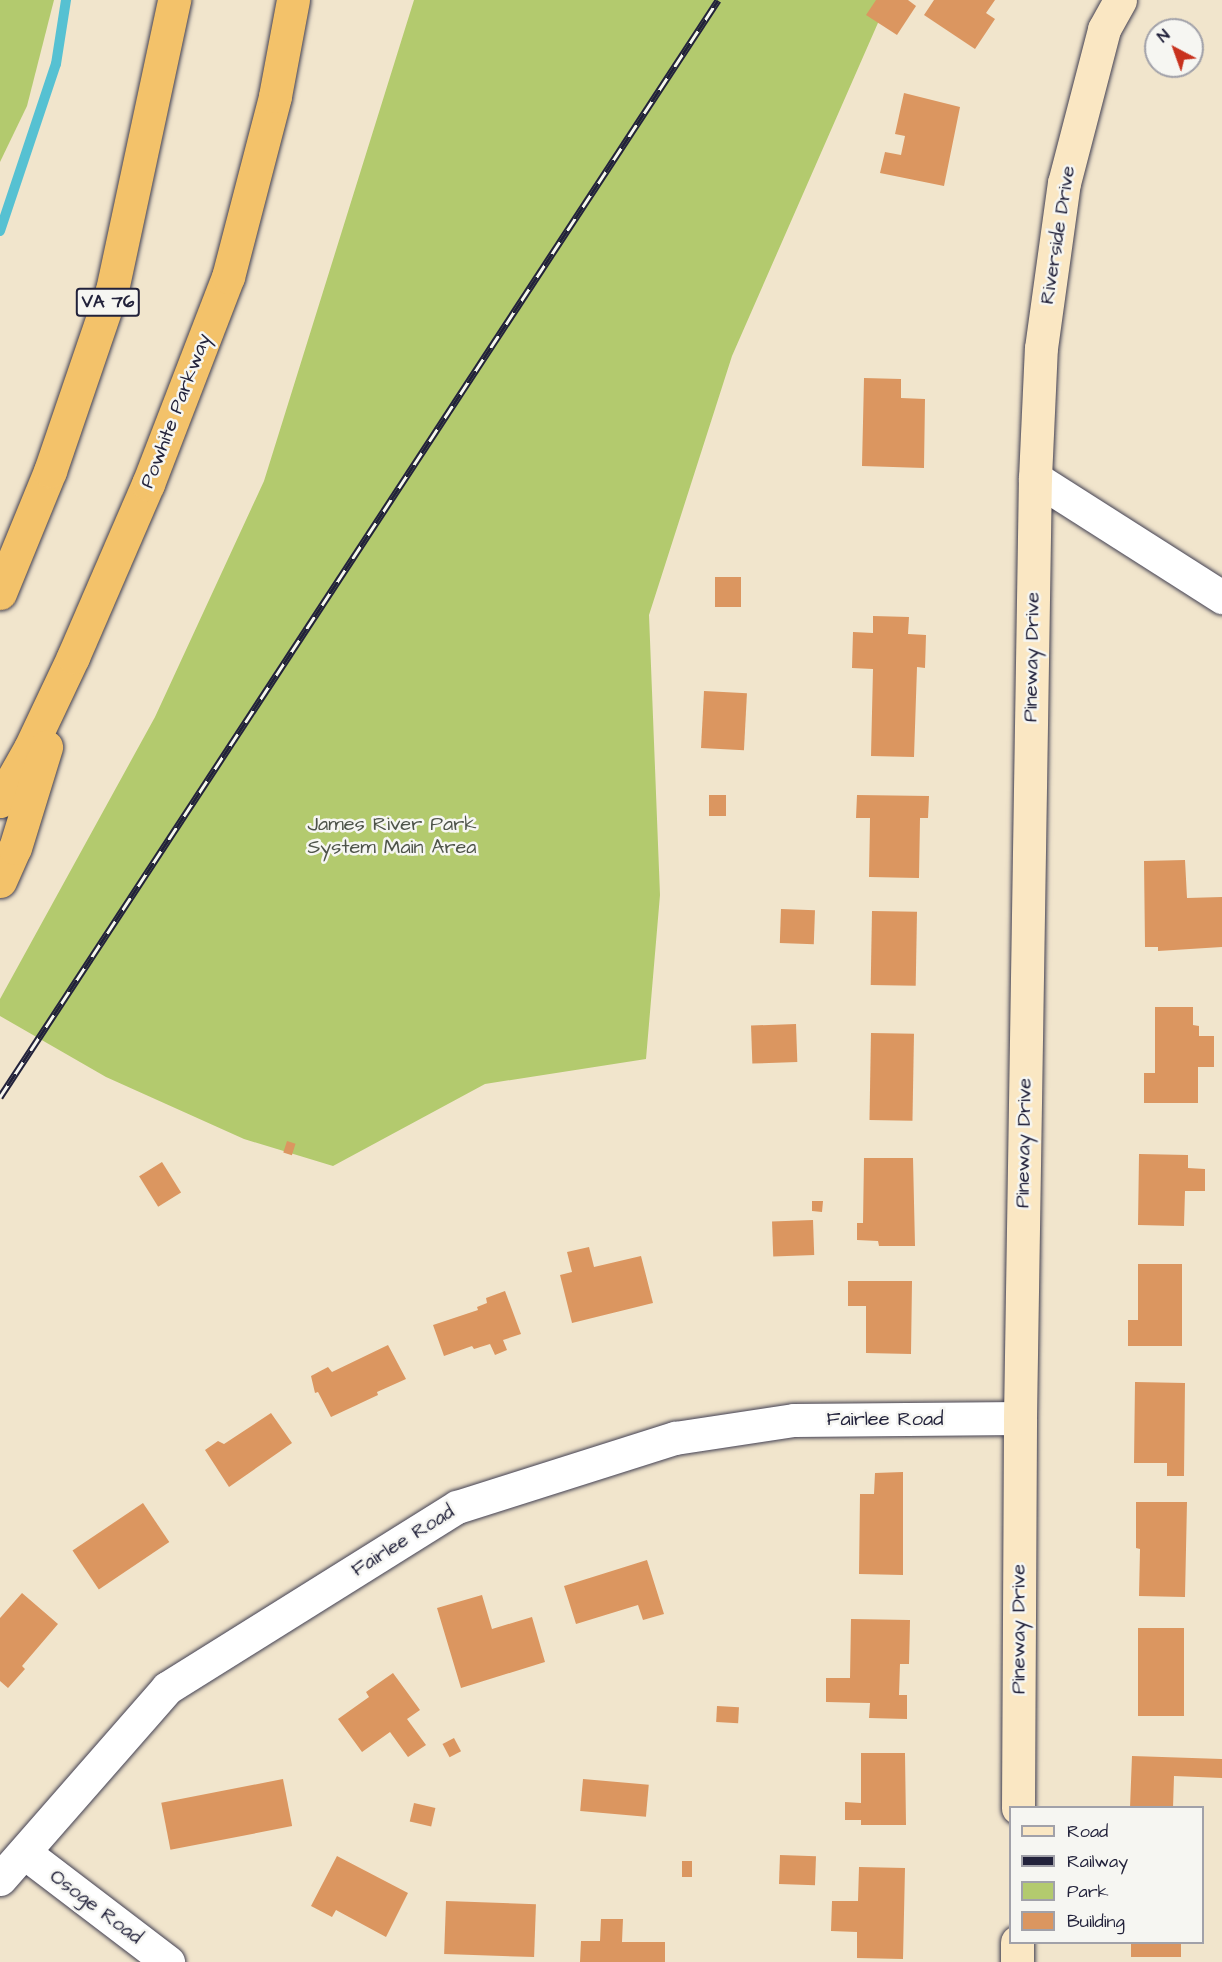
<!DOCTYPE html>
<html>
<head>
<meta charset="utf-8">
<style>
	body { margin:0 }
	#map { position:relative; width:1222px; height:1962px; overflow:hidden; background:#f1e5cc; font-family:"Architects Daughter",sans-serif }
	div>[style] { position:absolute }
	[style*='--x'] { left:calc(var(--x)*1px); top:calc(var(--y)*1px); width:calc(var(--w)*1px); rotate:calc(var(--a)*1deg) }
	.green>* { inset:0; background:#b3ca6e }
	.stream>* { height:10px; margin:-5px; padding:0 5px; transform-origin:5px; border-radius:5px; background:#56c1d2 }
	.building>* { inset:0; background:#db9660; transform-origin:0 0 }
	.roads { filter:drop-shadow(0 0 2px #413f51) drop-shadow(0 0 2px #413f51) }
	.street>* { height:33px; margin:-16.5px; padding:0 16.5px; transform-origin:16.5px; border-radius:16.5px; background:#fff }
	.secondary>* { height:33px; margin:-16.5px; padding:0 16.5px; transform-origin:16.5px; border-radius:16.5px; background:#fae7c3 }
	.highway>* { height:33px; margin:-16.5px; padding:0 16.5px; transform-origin:16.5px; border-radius:16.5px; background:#f3c26a }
	.rail>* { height:7px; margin-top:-3.5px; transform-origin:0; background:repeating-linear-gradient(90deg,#f6f6f2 0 14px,#22223b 0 28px); box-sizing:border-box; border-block:2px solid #22223b }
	span { translate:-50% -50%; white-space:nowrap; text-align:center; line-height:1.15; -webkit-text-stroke:5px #f6f6f2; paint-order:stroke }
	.shield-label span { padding:2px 4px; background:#f6f6f2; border:2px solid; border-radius:4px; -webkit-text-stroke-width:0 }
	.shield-label { font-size:18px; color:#22223b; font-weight:700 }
	.street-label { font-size:20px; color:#22223b }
	.park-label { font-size:20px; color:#4e544a }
	.legend { position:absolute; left:1009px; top:1806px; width:195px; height:138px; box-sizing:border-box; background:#f6f6f2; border:2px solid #a1a1a9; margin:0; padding:8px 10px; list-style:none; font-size:18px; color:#22223b }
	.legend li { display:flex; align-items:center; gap:12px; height:30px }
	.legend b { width:30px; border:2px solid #a1a1a9 }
	.north { position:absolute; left:1144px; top:18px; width:60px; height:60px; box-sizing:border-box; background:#f6f6f2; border:2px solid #a1a1a9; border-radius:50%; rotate:319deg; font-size:16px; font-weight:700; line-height:24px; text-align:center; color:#22223b }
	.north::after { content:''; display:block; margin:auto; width:21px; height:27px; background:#c8321e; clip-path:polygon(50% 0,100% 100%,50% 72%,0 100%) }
</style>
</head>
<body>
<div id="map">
	<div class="green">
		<div style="clip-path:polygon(0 0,54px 0,27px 106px,0 162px)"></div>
		<div style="clip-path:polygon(414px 0,888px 0,732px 356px,649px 615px,660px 895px,646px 1059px,485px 1084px,333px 1166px,244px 1139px,106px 1077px,0 1016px,0 999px,155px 717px,264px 481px)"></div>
	</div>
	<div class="stream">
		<div style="--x:0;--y:231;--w:176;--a:-71.5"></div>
		<div style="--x:56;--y:64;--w:65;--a:-81.1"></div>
	</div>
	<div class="building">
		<div style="clip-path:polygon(876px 0,908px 0,916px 6px,897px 35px,866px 15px)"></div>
		<div style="clip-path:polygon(934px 0,995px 0,986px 13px,995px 19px,975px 49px,924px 15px)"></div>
		<div style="clip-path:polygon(904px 93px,960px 107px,944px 186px,880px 173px,885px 152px,901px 155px,905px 136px,895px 134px)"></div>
		<div style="clip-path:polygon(864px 378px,901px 379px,901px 398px,925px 399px,924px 468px,862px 466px)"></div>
		<div style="left:715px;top:577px;width:26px;height:30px"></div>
		<div style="clip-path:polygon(873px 616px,909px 617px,908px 634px,926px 635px,925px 668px,917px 667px,914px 757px,871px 756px,873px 669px,852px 668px,853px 632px,873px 633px)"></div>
		<div style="left:704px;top:691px;width:43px;height:57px;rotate:3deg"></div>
		<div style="left:709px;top:795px;width:17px;height:21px"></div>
		<div style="clip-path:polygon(857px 795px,929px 796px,928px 818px,920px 818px,919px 878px,869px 877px,870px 818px,856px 818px)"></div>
		<div style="clip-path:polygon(1185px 860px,1187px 898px,1222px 897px,1222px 947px,1158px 951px,1158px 947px,1145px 947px,1144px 861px)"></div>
		<div style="left:781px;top:909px;width:34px;height:34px;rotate:2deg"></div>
		<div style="left:872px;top:911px;width:45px;height:74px;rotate:1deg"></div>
		<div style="clip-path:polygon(1155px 1007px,1193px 1007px,1193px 1025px,1199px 1026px,1199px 1036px,1214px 1036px,1214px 1067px,1198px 1067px,1198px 1103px,1144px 1103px,1144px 1073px,1155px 1073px)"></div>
		<div style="left:796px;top:1024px;width:38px;height:45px;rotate:88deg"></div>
		<div style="left:871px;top:1033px;width:43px;height:87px;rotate:1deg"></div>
		<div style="left:287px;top:1141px;width:9px;height:12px;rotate:18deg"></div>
		<div style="clip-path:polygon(1139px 1154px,1188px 1155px,1188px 1168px,1205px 1169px,1205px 1191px,1185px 1191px,1184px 1226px,1138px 1225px)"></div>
		<div style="clip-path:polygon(864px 1158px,913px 1158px,915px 1246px,879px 1246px,878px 1241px,857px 1240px,857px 1223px,863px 1223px)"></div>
		<div style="left:162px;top:1162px;width:36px;height:27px;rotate:58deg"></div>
		<div style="clip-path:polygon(812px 1201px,823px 1201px,822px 1212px,812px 1211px)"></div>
		<div style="left:813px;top:1220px;width:35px;height:41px;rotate:88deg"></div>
		<div style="clip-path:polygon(589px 1247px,594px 1267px,641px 1256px,653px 1303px,572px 1323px,560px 1275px,572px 1272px,567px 1252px)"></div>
		<div style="clip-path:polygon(1138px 1264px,1182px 1264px,1182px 1346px,1128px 1346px,1128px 1320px,1138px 1320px)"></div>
		<div style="clip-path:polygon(848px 1281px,912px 1281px,911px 1354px,866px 1353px,866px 1306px,848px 1306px)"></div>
		<div style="clip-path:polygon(505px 1291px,521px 1334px,503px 1340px,507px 1350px,495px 1355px,490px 1344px,474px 1349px,472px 1346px,444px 1356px,433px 1325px,478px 1310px,477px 1307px,487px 1303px,486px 1298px)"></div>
		<div style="clip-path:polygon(388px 1345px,406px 1379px,377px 1392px,378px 1395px,331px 1417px,318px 1392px,315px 1393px,311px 1376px,328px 1367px,332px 1372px)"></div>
		<div style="clip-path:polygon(1135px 1382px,1185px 1383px,1184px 1476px,1167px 1476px,1167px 1463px,1134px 1463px)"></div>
		<div style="clip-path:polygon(271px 1413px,292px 1443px,229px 1487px,205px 1450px,218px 1441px,224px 1444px)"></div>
		<div style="clip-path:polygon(903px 1472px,903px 1575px,859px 1574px,860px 1494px,874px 1494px,875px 1473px)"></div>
		<div style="clip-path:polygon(1136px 1502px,1187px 1502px,1185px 1597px,1139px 1596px,1140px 1549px,1136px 1548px)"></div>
		<div style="left:143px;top:1503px;width:47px;height:85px;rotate:56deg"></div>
		<div style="clip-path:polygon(647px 1560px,664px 1614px,643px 1620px,638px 1605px,576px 1624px,564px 1586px)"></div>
		<div style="clip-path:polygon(22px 1593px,58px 1624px,22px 1666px,25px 1669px,8px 1688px,0 1681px,0 1618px)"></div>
		<div style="clip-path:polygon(482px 1595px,492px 1629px,532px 1617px,545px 1662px,461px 1688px,437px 1608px)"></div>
		<div style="clip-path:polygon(851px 1619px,910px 1620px,909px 1664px,900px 1664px,899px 1695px,907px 1695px,907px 1719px,869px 1718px,870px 1703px,826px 1702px,826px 1678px,850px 1678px)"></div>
		<div style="left:1138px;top:1628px;width:46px;height:88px"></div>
		<div style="clip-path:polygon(393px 1673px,420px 1710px,407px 1719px,426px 1745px,408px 1757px,390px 1732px,362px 1752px,338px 1719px,369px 1697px,366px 1692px)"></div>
		<div style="left:717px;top:1706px;width:22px;height:16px;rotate:3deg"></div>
		<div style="left:454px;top:1738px;width:15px;height:13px;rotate:62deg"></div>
		<div style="clip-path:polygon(861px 1753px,905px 1753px,906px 1825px,861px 1825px,861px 1820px,845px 1820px,845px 1802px,861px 1803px)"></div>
		<div style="clip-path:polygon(1132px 1756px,1222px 1759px,1222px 1778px,1174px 1776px,1173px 1808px,1130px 1808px)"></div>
		<div style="left:283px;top:1779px;width:48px;height:124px;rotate:79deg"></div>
		<div style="left:583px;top:1779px;width:66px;height:32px;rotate:5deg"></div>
		<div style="left:414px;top:1803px;width:22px;height:19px;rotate:13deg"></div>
		<div style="left:780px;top:1855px;width:36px;height:29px;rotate:2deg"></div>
		<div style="clip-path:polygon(337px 1856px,408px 1893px,386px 1937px,336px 1910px,332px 1917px,311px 1906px)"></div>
		<div style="left:682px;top:1861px;width:10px;height:16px"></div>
		<div style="clip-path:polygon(859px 1867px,905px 1868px,903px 1959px,857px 1958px,857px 1932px,831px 1931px,832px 1901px,858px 1901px)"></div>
		<div style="left:446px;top:1901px;width:90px;height:53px;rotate:2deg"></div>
		<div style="clip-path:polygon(601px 1919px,623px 1919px,622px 1942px,665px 1942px,665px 1962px,580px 1962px,581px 1941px,600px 1941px)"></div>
		<div style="left:1131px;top:1942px;width:50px;height:15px"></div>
	</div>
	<div class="roads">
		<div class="street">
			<div style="--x:1035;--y:478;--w:222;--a:32.5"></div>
			<div style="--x:25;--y:1853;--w:180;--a:37.3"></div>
			<div style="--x:0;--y:1879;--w:254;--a:-48.8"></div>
			<div style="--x:167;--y:1688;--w:342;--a:-32"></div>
			<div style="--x:457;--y:1507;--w:229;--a:-17.6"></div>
			<div style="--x:675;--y:1438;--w:120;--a:-8.6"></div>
			<div style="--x:794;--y:1420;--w:226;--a:-0.5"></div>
		</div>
		<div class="secondary">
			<div style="--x:1018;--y:1808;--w:390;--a:-89.7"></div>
			<div style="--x:1020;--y:1418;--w:940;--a:-89.09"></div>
			<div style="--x:1035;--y:478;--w:130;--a:-87.4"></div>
			<div style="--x:1041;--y:348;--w:167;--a:-82.1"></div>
			<div style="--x:1064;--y:183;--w:159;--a:-75.4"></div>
			<div style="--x:1104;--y:29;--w:33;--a:-61"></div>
			<div style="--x:1017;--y:1962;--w:20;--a:-90"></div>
		</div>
		<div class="highway">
			<div style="--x:0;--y:593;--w:132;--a:-67.7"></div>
			<div style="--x:50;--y:471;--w:191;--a:-71.1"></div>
			<div style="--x:112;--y:290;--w:297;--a:-77.9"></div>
			<div style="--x:0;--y:801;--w:61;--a:-60.5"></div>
			<div style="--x:30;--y:748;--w:101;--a:-64.7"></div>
			<div style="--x:73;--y:657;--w:189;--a:-66.6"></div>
			<div style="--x:148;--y:484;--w:222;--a:-68.9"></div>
			<div style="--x:228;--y:277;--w:187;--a:-75.4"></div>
			<div style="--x:275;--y:96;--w:98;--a:-79.4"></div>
			<div style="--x:0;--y:881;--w:36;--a:-66"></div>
			<div style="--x:15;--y:848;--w:106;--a:-72.9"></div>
		</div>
	</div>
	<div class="rail">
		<div style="--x:0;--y:1097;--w:1311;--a:-56.79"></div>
	</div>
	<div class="shield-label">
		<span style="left:108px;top:302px">VA 76</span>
	</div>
	<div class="street-label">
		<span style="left:1058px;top:235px;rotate:-81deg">Riverside Drive</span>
		<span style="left:176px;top:411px;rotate:-69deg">Powhite Parkway</span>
		<span style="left:1032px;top:657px;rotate:-89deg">Pineway Drive</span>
		<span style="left:1024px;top:1143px;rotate:-89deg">Pineway Drive</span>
		<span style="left:885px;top:1419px">Fairlee Road</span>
		<span style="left:403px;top:1541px;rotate:-32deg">Fairlee Road</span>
		<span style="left:1019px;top:1629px;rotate:-90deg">Pineway Drive</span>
		<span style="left:96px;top:1907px;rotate:37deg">Osoge Road</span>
	</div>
	<div class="park-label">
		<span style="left:392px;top:836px">James River Park<br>System Main Area</span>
	</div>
	<ul class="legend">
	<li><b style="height:8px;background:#fae7c3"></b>Road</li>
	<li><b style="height:8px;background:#22223b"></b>Railway</li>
	<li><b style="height:16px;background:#b3ca6e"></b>Park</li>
	<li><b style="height:16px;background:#db9660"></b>Building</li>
	</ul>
	<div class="north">N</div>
</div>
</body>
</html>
